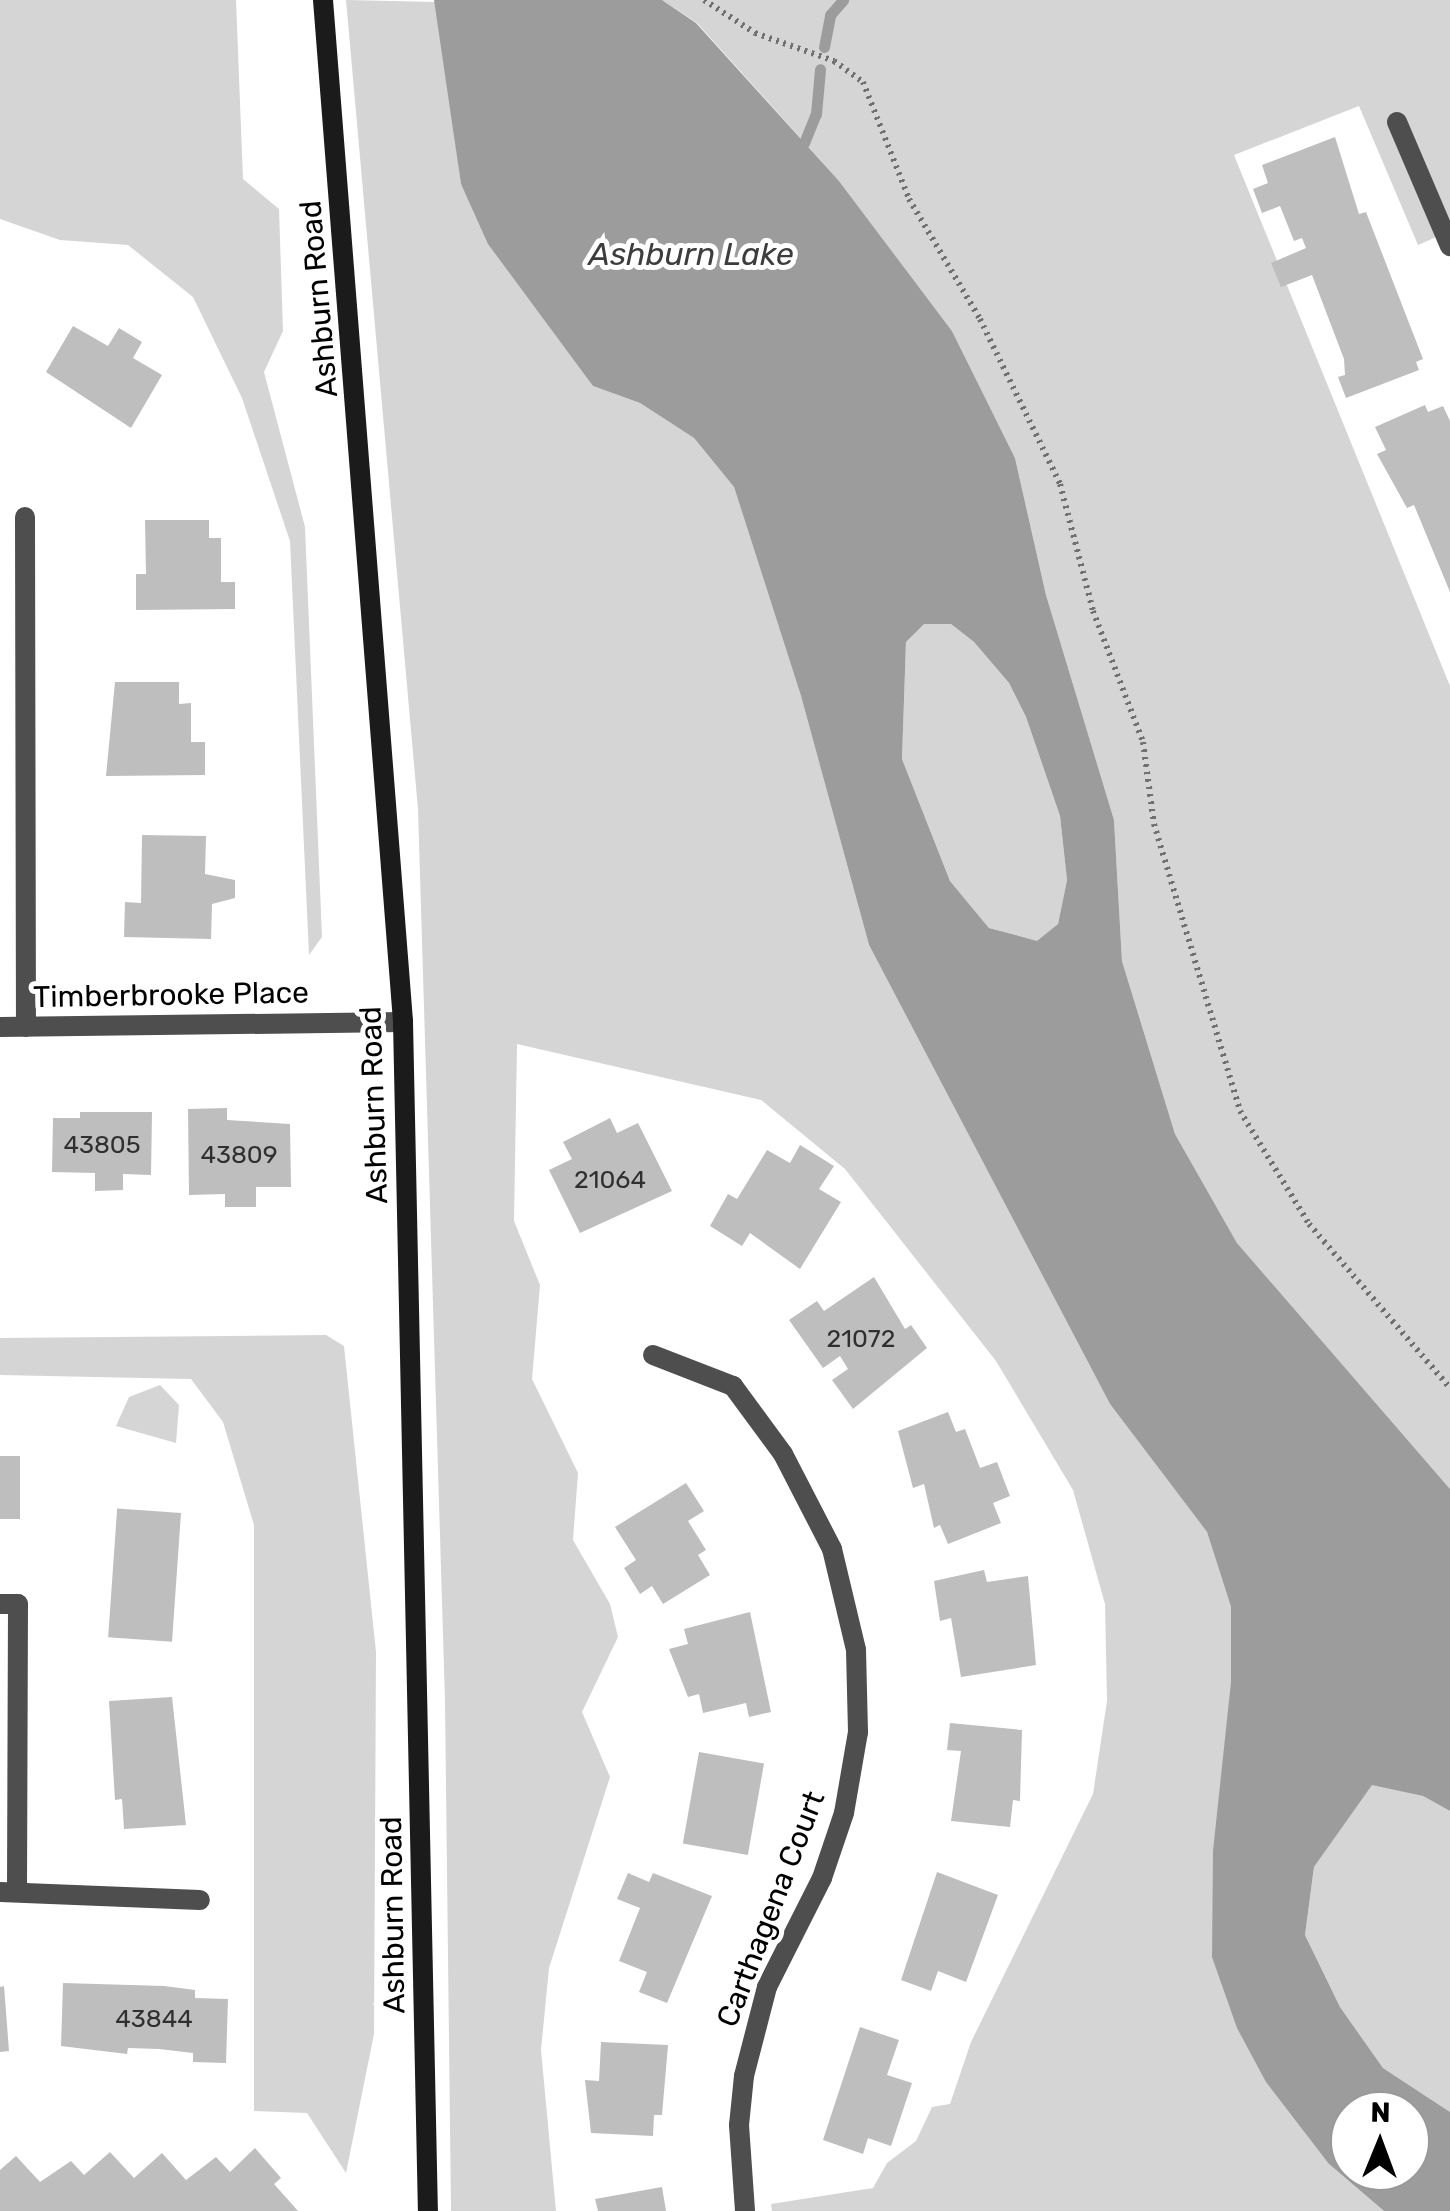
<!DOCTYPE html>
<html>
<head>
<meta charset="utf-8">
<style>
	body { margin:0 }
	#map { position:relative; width:1450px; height:2211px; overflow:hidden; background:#fff; font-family:Rubik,sans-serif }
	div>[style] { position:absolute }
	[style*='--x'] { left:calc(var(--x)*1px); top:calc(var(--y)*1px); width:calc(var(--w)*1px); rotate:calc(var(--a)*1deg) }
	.green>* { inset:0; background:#d5d5d5 }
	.water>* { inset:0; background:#9c9c9c }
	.stream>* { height:11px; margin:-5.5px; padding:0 5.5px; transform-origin:5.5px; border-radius:5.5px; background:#9c9c9c }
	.building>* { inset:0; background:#bebebe; transform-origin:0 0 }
	.path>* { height:6px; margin-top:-3px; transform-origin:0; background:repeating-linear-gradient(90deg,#707070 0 2.5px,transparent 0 7.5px) }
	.street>* { height:20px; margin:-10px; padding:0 10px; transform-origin:10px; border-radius:10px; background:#4e4e4e }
	.secondary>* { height:20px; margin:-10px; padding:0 10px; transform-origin:10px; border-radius:10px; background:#1b1b1b }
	span { translate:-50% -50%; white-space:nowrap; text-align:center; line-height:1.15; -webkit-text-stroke:10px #fff; paint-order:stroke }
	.number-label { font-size:25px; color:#303030 }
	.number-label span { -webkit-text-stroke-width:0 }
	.street-label { font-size:30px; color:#000 }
	.water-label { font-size:32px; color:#3d3d3d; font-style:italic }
	.north { position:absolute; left:1330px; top:2091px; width:100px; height:100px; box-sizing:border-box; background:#fff; border:2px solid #999; border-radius:50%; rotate:1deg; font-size:28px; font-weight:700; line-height:40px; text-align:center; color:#000 }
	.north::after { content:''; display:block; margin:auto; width:35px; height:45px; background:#000; clip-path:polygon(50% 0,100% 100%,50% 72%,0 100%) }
</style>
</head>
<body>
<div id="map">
	<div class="green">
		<div style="clip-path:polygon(0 0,236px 0,243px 179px,279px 209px,283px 331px,264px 372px,305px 527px,322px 937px,309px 955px,290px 541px,242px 398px,193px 297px,128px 245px,60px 240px,0 219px)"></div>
		<div style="clip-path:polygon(346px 0,437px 2px,461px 184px,593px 386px,640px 403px,694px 438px,734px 487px,801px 696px,869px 945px,1110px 1404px,1207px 1532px,1231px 1607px,1231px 1682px,1329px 2164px,1384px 2211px,772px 2211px,771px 2204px,873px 2188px,887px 2163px,916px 2141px,932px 2107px,950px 2104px,971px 2042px,1093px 1794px,1107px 1701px,1105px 1604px,1073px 1490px,996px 1361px,845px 1169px,761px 1100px,517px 1044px,514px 1221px,540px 1285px,532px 1379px,578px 1473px,573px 1540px,610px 1604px,618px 1637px,582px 1712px,610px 1777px,549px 1968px,541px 2050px,556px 2211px,451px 2211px,445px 1701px,418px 809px)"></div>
		<div style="clip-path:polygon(662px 0,1450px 0,1450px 231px,1418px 245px,1359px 106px,1234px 155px,1450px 686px,1450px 1489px,1237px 1243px,1175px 1134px,1122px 961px,1114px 820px,1046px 595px,1015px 458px,952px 331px,839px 181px,697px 23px)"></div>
		<div style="clip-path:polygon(923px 624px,951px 624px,974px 642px,1009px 683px,1026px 717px,1060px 816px,1067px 880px,1058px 924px,1037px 942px,989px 928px,950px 881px,902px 759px,906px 642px)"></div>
		<div style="clip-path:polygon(326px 1335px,344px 1346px,376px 1652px,374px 2034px,346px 2173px,307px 2113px,254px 2111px,254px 1525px,223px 1422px,191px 1379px,0 1375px,0 1338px)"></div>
		<div style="clip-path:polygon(160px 1385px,179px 1405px,176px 1443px,116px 1426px,129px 1397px)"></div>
		<div style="clip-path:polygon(1372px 1784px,1423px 1796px,1450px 1811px,1450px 2112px,1383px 2068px,1340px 2007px,1305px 1935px,1314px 1867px)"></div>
	</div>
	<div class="water">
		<div style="clip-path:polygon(evenodd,434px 0,662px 0,696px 23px,839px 181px,952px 331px,1015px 458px,1046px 595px,1114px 820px,1122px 961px,1175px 1134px,1237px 1243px,1450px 1489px,1450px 1811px,1423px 1796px,1372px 1785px,1314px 1867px,1305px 1935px,1340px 2007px,1383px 2068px,1450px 2112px,1450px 2211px,1384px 2211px,1329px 2164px,1266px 2082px,1237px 2028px,1212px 1957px,1213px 1851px,1231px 1682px,1231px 1607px,1207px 1532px,1110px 1404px,869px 945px,801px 696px,734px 487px,694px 438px,640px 403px,593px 386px,488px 244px,461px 184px,434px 0,924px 624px,951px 624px,974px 642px,1009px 683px,1026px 717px,1060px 816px,1067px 880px,1058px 924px,1037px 941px,989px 928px,950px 881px,902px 759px,906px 642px,924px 624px,434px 0,1350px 2111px,1410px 2111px,1410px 2171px,1350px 2171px,1350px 2111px)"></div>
	</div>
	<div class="stream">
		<div style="--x:824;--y:47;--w:33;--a:-79"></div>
		<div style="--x:830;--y:15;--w:20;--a:-49"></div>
		<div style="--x:804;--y:143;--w:31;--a:-68"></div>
		<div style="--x:816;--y:114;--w:45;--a:-84.9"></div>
	</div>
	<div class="building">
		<div style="clip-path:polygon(1335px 137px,1359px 214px,1366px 212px,1423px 359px,1416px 362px,1419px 370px,1346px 398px,1338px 377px,1345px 375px,1344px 359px,1312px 275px,1281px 287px,1271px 263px,1306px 248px,1302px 238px,1294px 241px,1280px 206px,1262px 213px,1253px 189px,1268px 183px,1262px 165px)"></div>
		<div style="clip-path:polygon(73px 326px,108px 346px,119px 328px,142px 342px,133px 358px,162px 375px,131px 428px,46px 372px)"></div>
		<div style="clip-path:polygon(1425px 405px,1428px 412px,1443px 406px,1450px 421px,1450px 592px,1414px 505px,1407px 508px,1377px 454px,1386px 450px,1375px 427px)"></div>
		<div style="clip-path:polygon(145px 520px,209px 520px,209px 538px,221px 538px,221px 582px,235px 582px,235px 609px,136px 610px,136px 574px,146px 574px)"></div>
		<div style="clip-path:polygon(115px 682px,179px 682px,179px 704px,191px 703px,191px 742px,205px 742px,205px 775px,106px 776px)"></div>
		<div style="clip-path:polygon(142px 835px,206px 836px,205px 874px,235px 880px,235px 898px,212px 904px,211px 939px,124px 937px,125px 902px,141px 903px)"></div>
		<div style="clip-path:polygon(227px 1108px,227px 1120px,290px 1124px,291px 1187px,256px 1187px,256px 1207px,225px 1207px,225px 1194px,189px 1195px,188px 1109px)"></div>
		<div style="clip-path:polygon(80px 1112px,152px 1112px,151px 1175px,123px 1174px,123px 1190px,95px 1191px,95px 1173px,52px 1172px,53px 1118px,80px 1118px)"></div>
		<div style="clip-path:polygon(610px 1118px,617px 1133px,638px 1123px,672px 1191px,580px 1233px,549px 1170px,572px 1159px,563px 1142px)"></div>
		<div style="clip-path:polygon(800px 1145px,834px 1166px,819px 1189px,841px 1202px,800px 1269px,750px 1233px,742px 1246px,710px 1226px,728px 1194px,737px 1199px,767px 1150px,790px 1163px)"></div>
		<div style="clip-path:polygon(874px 1277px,905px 1329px,911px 1325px,927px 1348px,853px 1409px,832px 1380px,848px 1369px,840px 1356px,823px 1368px,789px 1320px,817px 1301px,824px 1311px)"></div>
		<div style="clip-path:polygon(948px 1412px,956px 1432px,965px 1429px,980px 1468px,997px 1462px,1010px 1496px,993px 1503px,1001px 1523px,948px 1544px,940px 1525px,934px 1528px,924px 1484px,913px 1488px,898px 1431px)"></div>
		<div style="left:0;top:1456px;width:20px;height:63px"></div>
		<div style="clip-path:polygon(686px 1483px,704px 1511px,688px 1521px,706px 1550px,698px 1555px,710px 1575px,663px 1604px,652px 1586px,640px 1594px,624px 1568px,636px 1560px,615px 1527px)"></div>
		<div style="left:181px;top:1513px;width:129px;height:64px;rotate:94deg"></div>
		<div style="clip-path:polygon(984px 1570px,987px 1582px,1028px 1576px,1036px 1665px,961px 1677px,951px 1618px,940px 1621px,934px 1581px)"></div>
		<div style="clip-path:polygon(750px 1612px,771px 1712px,749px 1717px,746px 1703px,703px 1713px,699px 1694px,688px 1697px,669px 1649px,688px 1644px,684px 1629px)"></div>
		<div style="clip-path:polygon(172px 1697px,186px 1825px,124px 1829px,122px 1799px,115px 1800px,109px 1701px)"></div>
		<div style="clip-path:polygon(950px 1723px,1022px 1730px,1020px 1801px,1013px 1800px,1010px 1827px,951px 1821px,961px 1751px,947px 1750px)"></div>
		<div style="left:699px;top:1752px;width:66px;height:93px;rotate:10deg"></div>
		<div style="clip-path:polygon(937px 1872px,998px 1895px,966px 1982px,938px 1971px,931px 1991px,901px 1980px)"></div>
		<div style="clip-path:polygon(628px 1873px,649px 1882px,653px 1873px,712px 1896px,667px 2003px,639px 1992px,647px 1972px,619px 1961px,640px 1908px,617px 1899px)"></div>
		<div style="clip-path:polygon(63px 1983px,164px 1986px,195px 1990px,195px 1998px,228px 1999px,226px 2063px,193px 2062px,193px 2053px,159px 2049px,128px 2048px,127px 2054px,61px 2046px)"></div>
		<div style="clip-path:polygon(4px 1986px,9px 2051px,0 2052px,0 1987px)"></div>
		<div style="clip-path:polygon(860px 2027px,899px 2040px,887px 2075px,912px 2083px,891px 2146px,868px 2138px,863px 2154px,823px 2140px)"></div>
		<div style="clip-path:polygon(601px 2042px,668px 2045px,662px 2115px,654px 2115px,653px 2136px,591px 2133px,585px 2080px,599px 2081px)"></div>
		<div style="clip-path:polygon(255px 2148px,281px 2178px,274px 2184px,298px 2211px,0 2211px,0 2170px,16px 2156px,40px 2182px,71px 2161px,84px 2175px,110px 2152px,134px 2178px,162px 2153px,186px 2180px,216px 2157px,230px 2172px)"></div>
		<div style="clip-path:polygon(662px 2187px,666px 2211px,598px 2211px,595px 2199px)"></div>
	</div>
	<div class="path">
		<div style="--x:704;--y:0;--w:61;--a:32.9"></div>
		<div style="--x:755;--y:33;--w:84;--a:19.5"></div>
		<div style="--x:834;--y:61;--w:36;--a:36"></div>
		<div style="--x:863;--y:82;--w:126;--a:68.5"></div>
		<div style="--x:909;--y:199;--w:139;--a:59.4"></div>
		<div style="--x:980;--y:319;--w:183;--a:64.1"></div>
		<div style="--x:1060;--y:484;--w:131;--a:75.4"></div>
		<div style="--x:1093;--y:611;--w:140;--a:69.1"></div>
		<div style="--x:1143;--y:742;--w:83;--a:82.4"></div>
		<div style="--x:1154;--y:824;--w:300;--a:73.3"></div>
		<div style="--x:1240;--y:1111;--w:132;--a:58.6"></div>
		<div style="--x:1309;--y:1224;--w:216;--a:49.3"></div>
	</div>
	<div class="street">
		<div style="--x:1397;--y:122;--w:135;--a:66.9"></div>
		<div style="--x:25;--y:517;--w:510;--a:89.89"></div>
		<div style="--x:0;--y:1027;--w:403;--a:-0.7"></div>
		<div style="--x:653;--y:1355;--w:86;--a:21.2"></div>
		<div style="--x:733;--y:1386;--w:84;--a:53.7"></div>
		<div style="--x:783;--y:1454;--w:107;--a:62.7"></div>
		<div style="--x:832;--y:1549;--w:104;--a:76.6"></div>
		<div style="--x:856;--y:1650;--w:82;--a:88.6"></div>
		<div style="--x:858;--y:1732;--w:82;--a:99.8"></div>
		<div style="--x:844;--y:1813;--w:69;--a:108.7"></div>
		<div style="--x:822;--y:1878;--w:122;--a:116.8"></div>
		<div style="--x:767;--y:1987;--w:92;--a:104.5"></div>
		<div style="--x:744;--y:2076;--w:49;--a:95.8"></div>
		<div style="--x:739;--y:2125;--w:86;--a:86"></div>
		<div style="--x:0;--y:1604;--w:18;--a:0"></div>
		<div style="--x:18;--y:1604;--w:287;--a:90.2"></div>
		<div style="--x:0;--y:1892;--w:200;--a:2.3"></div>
	</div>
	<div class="secondary">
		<div style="--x:323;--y:0;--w:1025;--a:85.52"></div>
		<div style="--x:403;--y:1022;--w:1189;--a:88.8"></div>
	</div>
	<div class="number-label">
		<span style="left:102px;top:1145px">43805</span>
		<span style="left:239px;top:1155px">43809</span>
		<span style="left:610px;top:1180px">21064</span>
		<span style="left:861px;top:1339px">21072</span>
		<span style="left:154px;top:2019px">43844</span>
	</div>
	<div class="street-label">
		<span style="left:319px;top:299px;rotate:-95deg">Ashburn Road</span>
		<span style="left:171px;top:995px;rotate:-1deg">Timberbrooke Place</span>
		<span style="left:374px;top:1105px;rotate:-92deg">Ashburn Road</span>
		<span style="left:771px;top:1909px;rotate:-69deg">Carthagena Court</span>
		<span style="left:393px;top:1915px;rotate:-91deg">Ashburn Road</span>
	</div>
	<div class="water-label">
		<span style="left:691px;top:254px">Ashburn Lake</span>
	</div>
	<div class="north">N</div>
</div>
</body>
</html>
